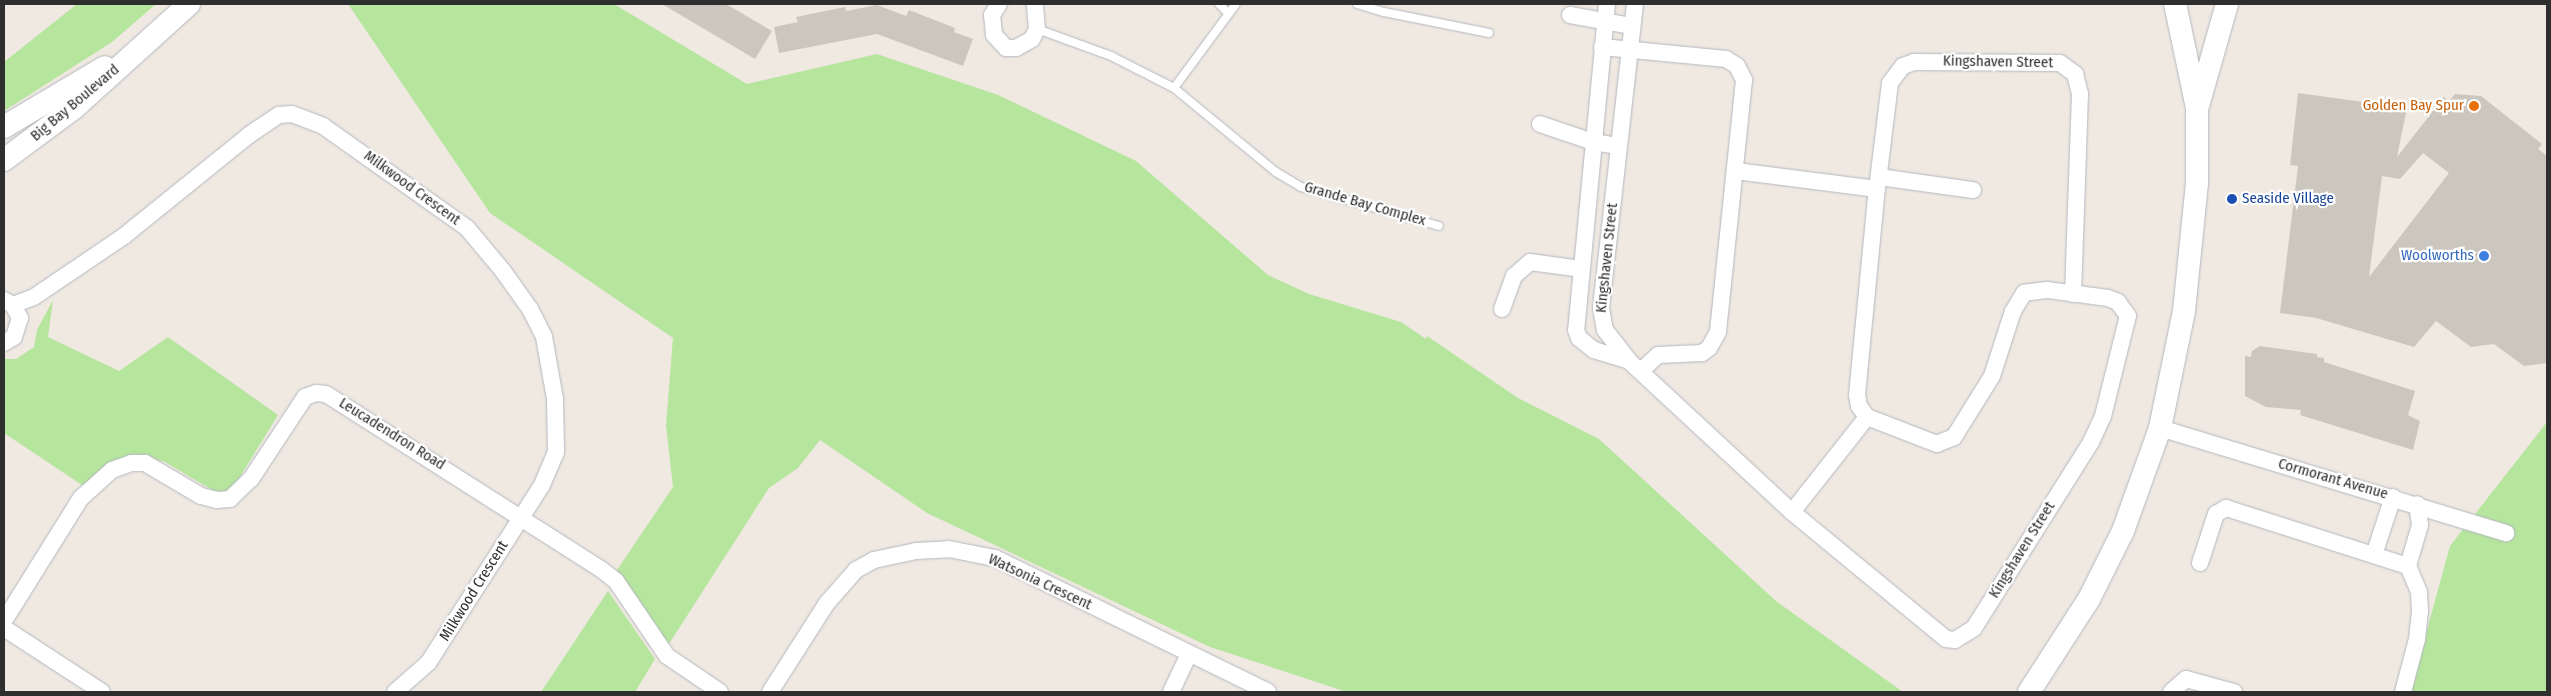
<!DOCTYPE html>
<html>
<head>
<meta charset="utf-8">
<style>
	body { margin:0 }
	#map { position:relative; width:2551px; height:696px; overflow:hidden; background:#efe9e1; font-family:"Fira Sans Condensed",sans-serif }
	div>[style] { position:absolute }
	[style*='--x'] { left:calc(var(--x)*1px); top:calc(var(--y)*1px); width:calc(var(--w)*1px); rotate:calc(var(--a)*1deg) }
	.green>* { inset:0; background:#b6e59e }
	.building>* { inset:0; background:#cbc7bf }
	.roads { filter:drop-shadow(0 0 1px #b4b7c1) drop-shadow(0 0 1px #b4b7c1) }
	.lane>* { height:8px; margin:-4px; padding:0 4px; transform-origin:4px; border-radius:4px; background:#fff }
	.street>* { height:16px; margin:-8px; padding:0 8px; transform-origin:8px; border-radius:8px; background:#fff }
	.secondary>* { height:22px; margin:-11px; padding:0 11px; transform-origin:11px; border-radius:11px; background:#fff }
	.dots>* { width:14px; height:14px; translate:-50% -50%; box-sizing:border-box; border:2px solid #fff; border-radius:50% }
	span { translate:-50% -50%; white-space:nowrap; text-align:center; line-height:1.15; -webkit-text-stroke:4.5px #fff; paint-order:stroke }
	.street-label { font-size:15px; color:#2e2e2e }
	.food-label { font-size:15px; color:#c56008 }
	.right { translate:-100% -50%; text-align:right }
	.transit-label { font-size:15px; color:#164399 }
	.left { translate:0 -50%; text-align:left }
	.shop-label { font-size:15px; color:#366cbe }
	.frame { position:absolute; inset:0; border:5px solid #2e2e2e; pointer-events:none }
</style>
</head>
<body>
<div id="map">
	<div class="green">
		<div style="clip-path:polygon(77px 4px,156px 4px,112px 42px,4px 111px,4px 62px)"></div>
		<div style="clip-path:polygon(348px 4px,614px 4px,747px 84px,877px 54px,998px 95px,1136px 161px,1268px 275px,1309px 294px,1401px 322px,1426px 339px,1427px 336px,1518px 398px,1599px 439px,1776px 601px,1903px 692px,1347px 692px,1210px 647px,927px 513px,820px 440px,798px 468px,769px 488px,667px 647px,617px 570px,673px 487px,666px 425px,673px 338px,490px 213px)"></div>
		<div style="clip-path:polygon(53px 300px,48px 337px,119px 371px,168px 337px,278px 415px,230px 493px,219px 494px,165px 462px,145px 456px,91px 485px,82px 485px,4px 433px,4px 359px,16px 359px,34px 347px,37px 330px)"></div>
		<div style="clip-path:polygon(2547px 422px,2547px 692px,2410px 692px,2450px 546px)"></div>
		<div style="clip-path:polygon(608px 591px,655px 659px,635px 692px,541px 692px)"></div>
	</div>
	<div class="building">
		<div style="clip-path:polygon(662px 4px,726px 4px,772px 31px,755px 59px)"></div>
		<div style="clip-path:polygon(877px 5px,906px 16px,909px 10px,955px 28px,954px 32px,973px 39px,963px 66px,877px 34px,779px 53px,774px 27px,798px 22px,796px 17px,845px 7px,846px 11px)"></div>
		<div style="clip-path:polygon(evenodd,2298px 93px,2407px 108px,2397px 157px,2444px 97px,2449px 101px,2455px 94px,2481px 96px,2542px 144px,2538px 149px,2547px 156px,2547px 363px,2524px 366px,2494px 344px,2471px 347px,2436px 321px,2414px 347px,2316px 318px,2280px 313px,2298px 166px,2290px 165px,2298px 93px,2423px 153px,2449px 173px,2369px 277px,2382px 176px,2400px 179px,2423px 153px)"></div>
		<div style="clip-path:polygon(2260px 346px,2317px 354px,2317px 357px,2324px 358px,2324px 362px,2415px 391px,2408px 415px,2420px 421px,2413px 450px,2300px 415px,2301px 410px,2266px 407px,2245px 396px,2245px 356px,2251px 357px,2252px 351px)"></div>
	</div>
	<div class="roads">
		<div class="lane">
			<div style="--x:1219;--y:4;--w:11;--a:45"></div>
			<div style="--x:1357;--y:4;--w:28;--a:17"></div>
			<div style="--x:1384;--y:12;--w:107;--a:11.3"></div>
			<div style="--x:1037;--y:29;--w:79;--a:20"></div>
			<div style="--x:1111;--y:56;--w:71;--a:26.9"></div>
			<div style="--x:1174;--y:88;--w:132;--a:39.5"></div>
			<div style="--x:1276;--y:172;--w:29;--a:31"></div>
			<div style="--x:1301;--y:187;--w:143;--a:15.8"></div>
			<div style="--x:1174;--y:88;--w:104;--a:-53.6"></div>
		</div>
		<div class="street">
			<div style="--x:999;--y:4;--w:13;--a:122"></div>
			<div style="--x:992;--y:15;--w:20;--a:84"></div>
			<div style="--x:994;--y:35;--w:18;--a:47"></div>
			<div style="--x:1006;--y:48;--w:10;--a:0"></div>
			<div style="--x:1016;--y:48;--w:18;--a:-29"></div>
			<div style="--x:1032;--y:39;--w:11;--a:-63"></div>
			<div style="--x:1037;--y:29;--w:25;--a:-95"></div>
			<div style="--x:1607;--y:4;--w:327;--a:95.4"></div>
			<div style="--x:1576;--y:330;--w:9;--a:69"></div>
			<div style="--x:1579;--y:338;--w:19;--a:39"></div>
			<div style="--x:1594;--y:350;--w:37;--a:17"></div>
			<div style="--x:1635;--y:4;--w:306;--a:96.4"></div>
			<div style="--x:1601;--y:308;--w:22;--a:80"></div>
			<div style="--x:1605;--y:330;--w:39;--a:52"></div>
			<div style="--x:1629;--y:361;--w:222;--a:42.8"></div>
			<div style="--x:1792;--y:512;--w:200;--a:39.5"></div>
			<div style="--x:1946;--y:639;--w:9;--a:6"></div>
			<div style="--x:1955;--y:640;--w:22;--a:-32"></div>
			<div style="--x:1974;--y:628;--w:220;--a:-57.8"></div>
			<div style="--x:2091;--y:442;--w:29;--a:-65"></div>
			<div style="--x:2103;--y:416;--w:103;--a:-76"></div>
			<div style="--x:2128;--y:316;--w:17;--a:-126"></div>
			<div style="--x:2118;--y:302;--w:11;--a:-158"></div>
			<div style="--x:2108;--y:298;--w:62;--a:-172.5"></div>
			<div style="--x:2047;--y:290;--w:23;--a:173"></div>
			<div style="--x:2024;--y:293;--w:21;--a:121"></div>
			<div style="--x:2013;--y:311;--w:68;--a:107.9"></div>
			<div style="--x:1992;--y:376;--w:72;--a:121.9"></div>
			<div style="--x:1954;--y:437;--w:18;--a:158"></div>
			<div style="--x:1937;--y:444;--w:75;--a:-158.9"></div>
			<div style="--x:1570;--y:15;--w:63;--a:10.1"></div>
			<div style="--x:1602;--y:47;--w:125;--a:5.5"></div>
			<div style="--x:1726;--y:59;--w:13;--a:32"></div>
			<div style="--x:1737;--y:66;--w:16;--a:63"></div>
			<div style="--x:1744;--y:80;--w:253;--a:95.9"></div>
			<div style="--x:1718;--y:332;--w:18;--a:119"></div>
			<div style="--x:1709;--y:348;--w:9;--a:144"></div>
			<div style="--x:1702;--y:353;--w:44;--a:177.4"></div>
			<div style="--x:1658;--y:355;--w:23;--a:137"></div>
			<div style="--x:1540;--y:124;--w:56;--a:18.8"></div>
			<div style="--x:1593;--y:142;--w:26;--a:9"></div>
			<div style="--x:1736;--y:171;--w:142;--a:7.3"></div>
			<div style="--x:1879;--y:177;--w:95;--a:7.9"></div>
			<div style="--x:4;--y:300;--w:10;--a:29"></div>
			<div style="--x:13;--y:305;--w:15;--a:62"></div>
			<div style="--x:20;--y:318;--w:20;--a:108"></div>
			<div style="--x:14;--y:337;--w:12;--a:149"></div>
			<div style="--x:13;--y:305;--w:22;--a:-21"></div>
			<div style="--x:34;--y:297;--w:109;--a:-34.1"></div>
			<div style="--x:124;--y:236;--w:161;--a:-38.9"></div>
			<div style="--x:249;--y:135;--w:36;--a:-34"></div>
			<div style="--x:279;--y:115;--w:13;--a:-4"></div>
			<div style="--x:292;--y:114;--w:33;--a:21"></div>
			<div style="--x:323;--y:126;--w:176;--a:35.3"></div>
			<div style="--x:467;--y:228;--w:56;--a:50.1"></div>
			<div style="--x:503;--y:271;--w:47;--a:54.6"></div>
			<div style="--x:530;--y:309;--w:31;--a:63"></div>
			<div style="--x:544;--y:337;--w:63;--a:79.9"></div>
			<div style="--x:555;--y:399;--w:53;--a:88.9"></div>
			<div style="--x:556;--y:452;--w:36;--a:113"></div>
			<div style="--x:542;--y:485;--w:211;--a:122.6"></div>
			<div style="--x:428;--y:663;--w:44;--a:138.7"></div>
			<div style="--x:1502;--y:309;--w:35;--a:-70"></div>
			<div style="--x:1514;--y:276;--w:21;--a:-41"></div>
			<div style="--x:1530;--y:262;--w:51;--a:7.8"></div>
			<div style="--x:2160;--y:428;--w:362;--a:16.9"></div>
			<div style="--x:1792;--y:512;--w:121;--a:-51.7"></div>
			<div style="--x:1867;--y:417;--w:14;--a:-126"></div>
			<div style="--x:1859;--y:406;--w:11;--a:-100"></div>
			<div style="--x:1857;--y:395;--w:207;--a:-84.5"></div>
			<div style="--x:1877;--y:189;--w:107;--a:-83"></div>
			<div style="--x:1890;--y:83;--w:21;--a:-53"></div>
			<div style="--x:1903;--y:66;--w:12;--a:-20"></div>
			<div style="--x:1914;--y:62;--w:146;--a:0.4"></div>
			<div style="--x:2060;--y:63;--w:19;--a:36"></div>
			<div style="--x:2075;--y:74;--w:21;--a:76"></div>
			<div style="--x:2080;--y:94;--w:200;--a:92"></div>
			<div style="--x:2374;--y:555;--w:61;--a:-71.9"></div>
			<div style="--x:2200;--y:563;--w:52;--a:-71.9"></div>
			<div style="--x:2216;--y:514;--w:12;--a:-31"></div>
			<div style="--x:2226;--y:508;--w:191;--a:17.7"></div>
			<div style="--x:2408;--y:566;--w:28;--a:67"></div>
			<div style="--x:2419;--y:592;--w:19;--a:87"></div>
			<div style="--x:2420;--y:611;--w:28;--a:96"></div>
			<div style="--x:2417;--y:639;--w:55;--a:104.8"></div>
			<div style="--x:2408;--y:566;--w:43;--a:-73.7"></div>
			<div style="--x:2420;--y:525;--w:21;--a:-98"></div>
			<div style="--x:4;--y:621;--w:145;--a:-58"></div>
			<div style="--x:81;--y:498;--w:42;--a:-42.1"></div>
			<div style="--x:112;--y:470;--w:20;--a:-20"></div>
			<div style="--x:131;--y:463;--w:14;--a:0"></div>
			<div style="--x:145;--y:463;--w:65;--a:30.5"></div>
			<div style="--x:201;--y:496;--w:16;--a:14"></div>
			<div style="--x:217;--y:500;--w:13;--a:-4"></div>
			<div style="--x:230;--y:499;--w:29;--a:-44"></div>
			<div style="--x:251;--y:479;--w:98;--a:-56.6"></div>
			<div style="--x:305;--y:397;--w:12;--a:-20"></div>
			<div style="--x:316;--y:393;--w:10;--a:6"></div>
			<div style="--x:326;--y:394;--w:327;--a:32.5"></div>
			<div style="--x:602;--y:570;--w:18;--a:38"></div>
			<div style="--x:616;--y:581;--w:91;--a:55.8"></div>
			<div style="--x:667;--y:656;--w:64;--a:34.2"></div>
			<div style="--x:4;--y:628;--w:117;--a:33.1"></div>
			<div style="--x:770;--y:692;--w:106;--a:-57.4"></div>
			<div style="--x:827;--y:603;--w:44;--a:-48.7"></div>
			<div style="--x:856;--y:570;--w:21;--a:-29"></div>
			<div style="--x:874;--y:560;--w:43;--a:-12.1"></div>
			<div style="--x:916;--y:551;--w:33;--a:-3"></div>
			<div style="--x:949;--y:549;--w:47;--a:11.1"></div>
			<div style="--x:995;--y:558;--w:304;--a:26.1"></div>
			<div style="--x:1171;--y:692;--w:42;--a:-64.7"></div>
			<div style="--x:2171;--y:692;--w:20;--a:-41"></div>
			<div style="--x:2186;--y:679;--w:50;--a:15.2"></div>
		</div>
		<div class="secondary">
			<div style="--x:2198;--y:106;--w:106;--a:-74.1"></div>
			<div style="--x:4;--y:127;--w:117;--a:-30.7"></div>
			<div style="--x:4;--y:160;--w:87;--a:-36.6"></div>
			<div style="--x:74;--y:108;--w:155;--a:-42.1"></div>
			<div style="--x:2029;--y:692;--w:111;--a:-57.2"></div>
			<div style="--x:2089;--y:599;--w:76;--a:-63.4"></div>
			<div style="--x:2123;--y:531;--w:109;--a:-70.2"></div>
			<div style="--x:2160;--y:428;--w:119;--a:-78.4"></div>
			<div style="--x:2184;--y:311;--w:130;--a:-84.2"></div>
			<div style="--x:2197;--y:182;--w:74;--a:-90"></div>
			<div style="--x:2197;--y:108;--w:106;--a:-101.9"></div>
		</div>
	</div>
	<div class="dots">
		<div style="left:2474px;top:106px;background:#e8710a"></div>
		<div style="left:2232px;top:199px;background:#1a4fb4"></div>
		<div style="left:2484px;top:256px;background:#3f7fe0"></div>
	</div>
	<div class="street-label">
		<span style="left:1998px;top:62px;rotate:1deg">Kingshaven Street</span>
		<span style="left:75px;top:103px;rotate:-40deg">Big Bay Boulevard</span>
		<span style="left:412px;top:188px;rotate:36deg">Milkwood Crescent</span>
		<span style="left:1365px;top:204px;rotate:16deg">Grande Bay Complex</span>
		<span style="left:1607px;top:258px;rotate:-84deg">Kingshaven Street</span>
		<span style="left:392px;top:434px;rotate:32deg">Leucadendron Road</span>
		<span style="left:2333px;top:479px;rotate:16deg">Cormorant Avenue</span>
		<span style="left:2022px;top:550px;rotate:-58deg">Kingshaven Street</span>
		<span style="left:1040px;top:582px;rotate:25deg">Watsonia Crescent</span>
		<span style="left:474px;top:591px;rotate:-58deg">Milkwood Crescent</span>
	</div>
	<div class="food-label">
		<span class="right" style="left:2464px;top:106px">Golden Bay Spur</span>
	</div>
	<div class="transit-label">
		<span class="left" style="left:2242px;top:199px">Seaside Village</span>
	</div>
	<div class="shop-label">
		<span class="right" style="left:2474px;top:256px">Woolworths</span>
	</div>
	<div class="frame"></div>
</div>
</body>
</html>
